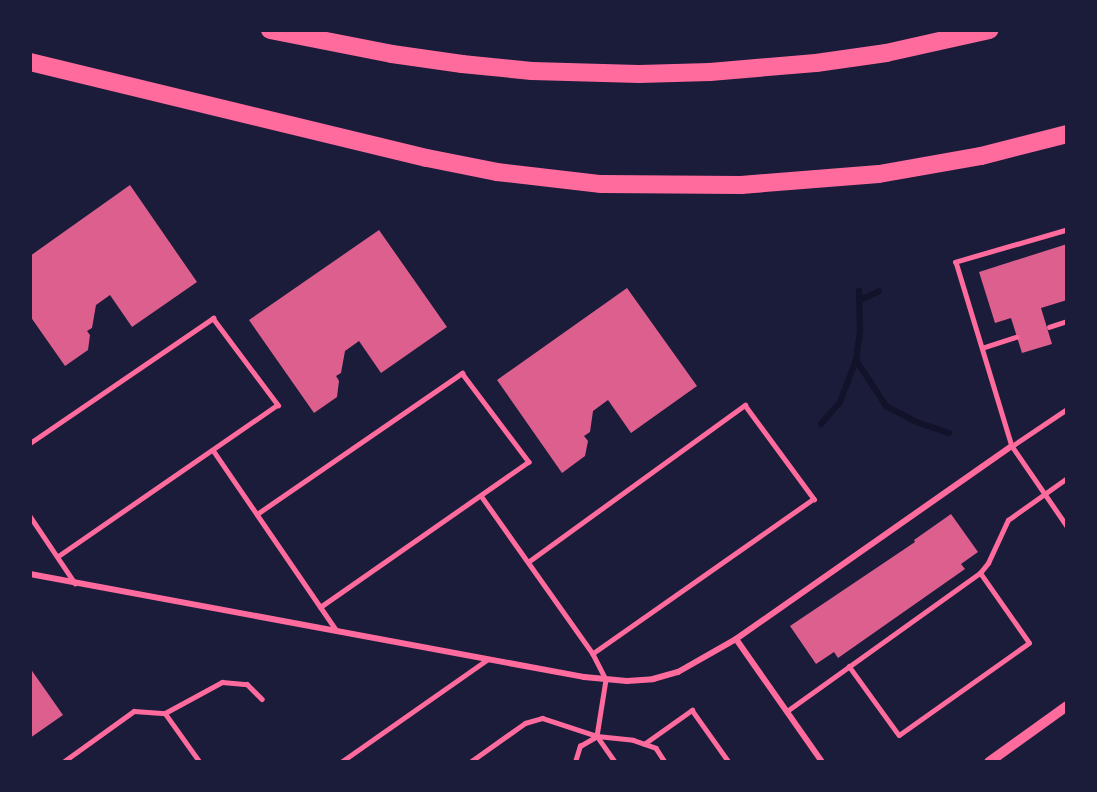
<!DOCTYPE html>
<html>
<head>
<meta charset="utf-8">
<style>
	body { margin:0 }
	#map { position:relative; width:1097px; height:792px; overflow:hidden; background:#1b1b3a; font-family:"Work Sans",sans-serif }
	div>[style] { position:absolute }
	[style*='--x'] { left:calc(var(--x)*1px); top:calc(var(--y)*1px); width:calc(var(--w)*1px); rotate:calc(var(--a)*1deg) }
	.stream>* { height:6px; margin:-3px; padding:0 3px; transform-origin:3px; border-radius:3px; background:#12122b }
	.building>* { inset:0; background:#dd5f8e }
	.service>* { height:4.5px; margin:-2.25px; padding:0 2.25px; transform-origin:2.25px; border-radius:2.25px; background:#ff6b9d }
	.minor>* { height:6px; margin:-3px; padding:0 3px; transform-origin:3px; border-radius:3px; background:#ff6b9d }
	.tertiary>* { height:10px; margin:-5px; padding:0 5px; transform-origin:5px; border-radius:5px; background:#ff6b9d }
	.motorway>* { height:18px; margin:-9px; padding:0 9px; transform-origin:9px; border-radius:9px; background:#ff6b9d }
	span { translate:-50% -50%; white-space:nowrap; text-align:center; line-height:1.15; -webkit-text-stroke:6px #1b1b3a; paint-order:stroke }
	.frame { position:absolute; inset:0; border:32px solid #1b1b3a; pointer-events:none }
</style>
</head>
<body>
<div id="map">
	<div class="stream">
		<div style="--x:859;--y:291;--w:41;--a:88.6"></div>
		<div style="--x:860;--y:332;--w:28;--a:98"></div>
		<div style="--x:856;--y:360;--w:55;--a:56.9"></div>
		<div style="--x:886;--y:406;--w:32;--a:28"></div>
		<div style="--x:914;--y:421;--w:37;--a:19"></div>
		<div style="--x:860;--y:300;--w:21;--a:-25"></div>
		<div style="--x:821;--y:424;--w:29;--a:-49"></div>
		<div style="--x:840;--y:402;--w:45;--a:-69.1"></div>
	</div>
	<div class="building">
		<div style="clip-path:polygon(130px 185px,197px 282px,132px 327px,110px 295px,96px 305px,92px 328px,87px 331px,90px 335px,88px 350px,65px 366px,30px 316px,30px 256px)"></div>
		<div style="clip-path:polygon(379px 230px,447px 327px,381px 373px,359px 341px,345px 351px,341px 373px,336px 376px,339px 381px,337px 397px,314px 413px,249px 320px)"></div>
		<div style="clip-path:polygon(1067px 244px,1067px 300px,1041px 308px,1052px 344px,1022px 353px,1011px 318px,995px 323px,979px 272px)"></div>
		<div style="clip-path:polygon(627px 288px,697px 386px,631px 433px,608px 400px,593px 411px,590px 432px,584px 436px,588px 441px,585px 456px,562px 473px,497px 380px)"></div>
		<div style="clip-path:polygon(951px 514px,978px 552px,961px 564px,965px 569px,838px 658px,834px 652px,816px 664px,790px 626px,915px 542px,914px 540px)"></div>
		<div style="clip-path:polygon(30px 668px,63px 715px,30px 738px)"></div>
	</div>
	<div class="service">
		<div style="--x:1067;--y:230;--w:116;--a:163.9"></div>
		<div style="--x:956;--y:262;--w:192;--a:73.1"></div>
		<div style="--x:1012;--y:446;--w:97;--a:55.5"></div>
		<div style="--x:1049;--y:327;--w:19;--a:-18"></div>
		<div style="--x:982;--y:348;--w:36;--a:-18"></div>
		<div style="--x:30;--y:443;--w:222;--a:-34.3"></div>
		<div style="--x:213;--y:318;--w:109;--a:53.2"></div>
		<div style="--x:278;--y:405;--w:267;--a:145.4"></div>
		<div style="--x:1012;--y:446;--w:66;--a:-33.9"></div>
		<div style="--x:213;--y:450;--w:219;--a:55.6"></div>
		<div style="--x:482;--y:497;--w:192;--a:54.7"></div>
		<div style="--x:593;--y:654;--w:29;--a:63"></div>
		<div style="--x:606;--y:680;--w:57;--a:99.1"></div>
		<div style="--x:257;--y:514;--w:249;--a:-34.5"></div>
		<div style="--x:462;--y:373;--w:111;--a:53"></div>
		<div style="--x:529;--y:462;--w:254;--a:145.1"></div>
		<div style="--x:30;--y:516;--w:81;--a:56.1"></div>
		<div style="--x:528;--y:562;--w:268;--a:-35.9"></div>
		<div style="--x:745;--y:405;--w:117;--a:53.7"></div>
		<div style="--x:814;--y:499;--w:270;--a:145"></div>
		<div style="--x:849;--y:666;--w:85;--a:54.1"></div>
		<div style="--x:899;--y:735;--w:159;--a:-35.3"></div>
		<div style="--x:1029;--y:643;--w:85;--a:-125"></div>
		<div style="--x:787;--y:711;--w:237;--a:-35.6"></div>
		<div style="--x:980;--y:573;--w:13;--a:-51"></div>
		<div style="--x:988;--y:563;--w:47;--a:-65.1"></div>
		<div style="--x:1008;--y:520;--w:72;--a:-35.4"></div>
		<div style="--x:165;--y:713;--w:65;--a:-28.5"></div>
		<div style="--x:222;--y:682;--w:25;--a:5"></div>
		<div style="--x:247;--y:684;--w:21;--a:45"></div>
		<div style="--x:644;--y:744;--w:59;--a:-35.3"></div>
		<div style="--x:692;--y:710;--w:64;--a:54.6"></div>
		<div style="--x:63;--y:762;--w:87;--a:-35.7"></div>
		<div style="--x:134;--y:711;--w:31;--a:4"></div>
		<div style="--x:165;--y:713;--w:60;--a:54.5"></div>
		<div style="--x:341;--y:762;--w:179;--a:-35"></div>
		<div style="--x:470;--y:762;--w:67;--a:-35.3"></div>
		<div style="--x:525;--y:723;--w:18;--a:-16"></div>
		<div style="--x:542;--y:718;--w:58;--a:18.1"></div>
		<div style="--x:597;--y:736;--w:36;--a:6"></div>
		<div style="--x:633;--y:740;--w:24;--a:19"></div>
		<div style="--x:656;--y:748;--w:17;--a:57"></div>
		<div style="--x:575;--y:762;--w:17;--a:-73"></div>
		<div style="--x:580;--y:746;--w:20;--a:-30"></div>
		<div style="--x:597;--y:736;--w:32;--a:55"></div>
	</div>
	<div class="minor">
		<div style="--x:30;--y:574;--w:563;--a:10.53"></div>
		<div style="--x:584;--y:677;--w:43;--a:5.3"></div>
		<div style="--x:627;--y:681;--w:26;--a:-4"></div>
		<div style="--x:653;--y:679;--w:26;--a:-16"></div>
		<div style="--x:678;--y:672;--w:67;--a:-29.6"></div>
		<div style="--x:736;--y:639;--w:337;--a:-35"></div>
		<div style="--x:736;--y:639;--w:150;--a:55"></div>
	</div>
	<div class="tertiary">
		<div style="--x:989;--y:762;--w:96;--a:-35.7"></div>
	</div>
	<div class="motorway">
		<div style="--x:270;--y:30;--w:124;--a:11.1"></div>
		<div style="--x:392;--y:54;--w:71;--a:8.1"></div>
		<div style="--x:462;--y:64;--w:70;--a:5.7"></div>
		<div style="--x:532;--y:71;--w:107;--a:1.6"></div>
		<div style="--x:639;--y:74;--w:71;--a:-1.6"></div>
		<div style="--x:710;--y:72;--w:106;--a:-4.9"></div>
		<div style="--x:816;--y:63;--w:71;--a:-8.1"></div>
		<div style="--x:886;--y:53;--w:106;--a:-12.6"></div>
		<div style="--x:30;--y:62;--w:408;--a:13.6"></div>
		<div style="--x:427;--y:158;--w:71;--a:11.3"></div>
		<div style="--x:497;--y:172;--w:105;--a:6.6"></div>
		<div style="--x:601;--y:184;--w:140;--a:0.4"></div>
		<div style="--x:741;--y:185;--w:138;--a:-4.6"></div>
		<div style="--x:879;--y:174;--w:104;--a:-10"></div>
		<div style="--x:981;--y:156;--w:89;--a:-14.3"></div>
	</div>
	<div class="frame"></div>
</div>
</body>
</html>
